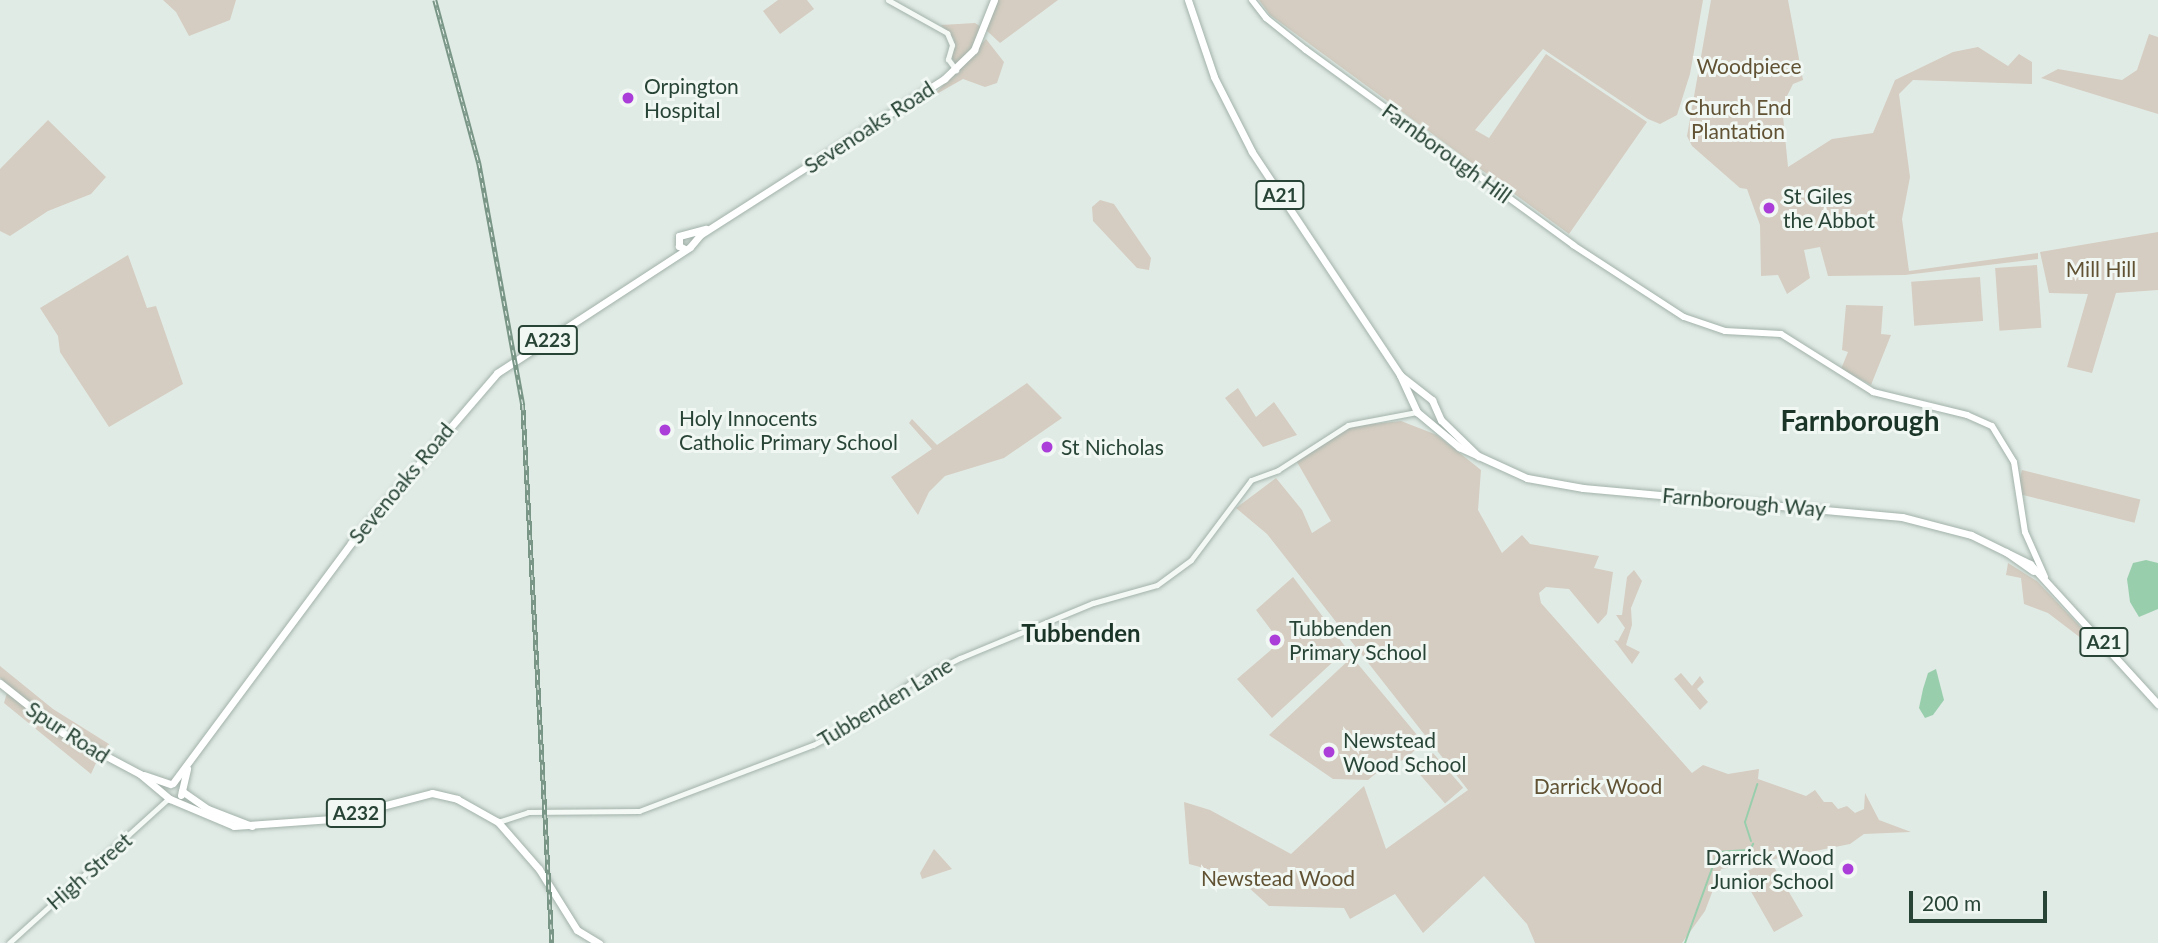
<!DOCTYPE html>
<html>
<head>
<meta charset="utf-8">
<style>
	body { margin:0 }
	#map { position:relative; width:2158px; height:943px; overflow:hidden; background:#e1ebe6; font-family:Lato,sans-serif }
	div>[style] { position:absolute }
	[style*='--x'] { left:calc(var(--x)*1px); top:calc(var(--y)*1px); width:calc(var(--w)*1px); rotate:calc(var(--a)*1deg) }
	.green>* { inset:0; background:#d5cdc1; transform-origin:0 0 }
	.water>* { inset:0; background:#99cead }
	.stream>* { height:2px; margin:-1px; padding:0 1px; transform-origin:1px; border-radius:1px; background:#99cead }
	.roads { filter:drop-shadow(0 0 2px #a2b2aa) drop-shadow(0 0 2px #a2b2aa) }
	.tertiary>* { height:5px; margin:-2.5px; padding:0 2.5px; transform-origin:2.5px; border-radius:2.5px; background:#f4f9f6 }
	.secondary>* { height:6px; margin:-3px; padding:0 3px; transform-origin:3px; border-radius:3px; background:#fff }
	.primary>* { height:7px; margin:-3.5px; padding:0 3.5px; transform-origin:3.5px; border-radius:3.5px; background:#fff }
	.trunk>* { height:7px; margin:-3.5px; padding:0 3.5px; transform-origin:3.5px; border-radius:3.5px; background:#fff }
	.rail>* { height:4.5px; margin-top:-2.25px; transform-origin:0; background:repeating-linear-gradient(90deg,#f1f8f4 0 5px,#799687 0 10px); box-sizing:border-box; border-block:2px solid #799687 }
	.dots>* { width:19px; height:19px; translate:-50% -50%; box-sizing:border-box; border:4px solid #f1f8f4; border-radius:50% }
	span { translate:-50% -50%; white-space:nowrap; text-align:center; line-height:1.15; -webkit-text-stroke:6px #f1f8f4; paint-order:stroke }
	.shield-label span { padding:2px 5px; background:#f1f8f4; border:2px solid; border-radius:5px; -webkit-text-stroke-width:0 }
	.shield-label { font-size:19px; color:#284436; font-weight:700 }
	.park-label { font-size:21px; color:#615234 }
	.poi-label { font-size:21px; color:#284436 }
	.left { translate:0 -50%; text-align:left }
	.right { translate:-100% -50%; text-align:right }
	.street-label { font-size:21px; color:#284436 }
	.quarter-label { font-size:24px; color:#1a3528; font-weight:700 }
	.district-label { font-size:28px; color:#1a3528; font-weight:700 }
	.scale { position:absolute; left:1909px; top:891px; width:138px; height:32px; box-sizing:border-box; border:4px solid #284436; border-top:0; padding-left:9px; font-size:21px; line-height:24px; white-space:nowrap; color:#284436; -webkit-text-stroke:5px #f1f8f4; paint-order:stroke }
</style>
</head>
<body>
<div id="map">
	<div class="green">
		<div style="clip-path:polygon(163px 0,236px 0,230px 20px,189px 36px,176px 12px)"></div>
		<div style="clip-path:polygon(778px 0,807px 0,814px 9px,780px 34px,763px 11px)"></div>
		<div style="clip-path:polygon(997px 0,1058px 0,1000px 43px,986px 30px)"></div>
		<div style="clip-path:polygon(1259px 0,1703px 0,1690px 74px,1677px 115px,1660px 124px,1648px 119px,1543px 49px,1475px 130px,1489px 138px,1546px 54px,1647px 122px,1569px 234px,1270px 15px)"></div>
		<div style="clip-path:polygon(1711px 0,1788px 0,1803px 80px,1793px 84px,1782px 106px,1788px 167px,1832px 139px,1873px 133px,1895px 80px,1953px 52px,1978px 47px,2008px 66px,2019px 54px,2032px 62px,2032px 84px,1913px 80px,1899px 94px,1910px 177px,1902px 219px,1909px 271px,2038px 253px,2038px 259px,1905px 275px,1828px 276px,1820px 247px,1804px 250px,1810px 278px,1787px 294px,1778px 275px,1761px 276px,1760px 225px,1747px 189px,1740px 188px,1692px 146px,1687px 136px)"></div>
		<div style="clip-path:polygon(975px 23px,981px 27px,970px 51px,956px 65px,951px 56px,954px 39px,941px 25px)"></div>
		<div style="clip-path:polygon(2149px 34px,2158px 37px,2158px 114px,2041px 78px,2058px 69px,2122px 80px,2137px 70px)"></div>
		<div style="clip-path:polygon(986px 39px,1004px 62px,997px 83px,985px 87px,963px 79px,933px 96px)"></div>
		<div style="clip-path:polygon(48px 120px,106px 177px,91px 194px,48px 211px,10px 236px,0 231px,0 169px)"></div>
		<div style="clip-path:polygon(1100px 200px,1114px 204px,1151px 258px,1149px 270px,1137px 268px,1093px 221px,1092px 207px)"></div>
		<div style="clip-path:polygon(2158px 232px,2158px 290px,2116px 293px,2092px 373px,2067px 367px,2088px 294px,2049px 293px,2040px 252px)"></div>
		<div style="clip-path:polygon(128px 255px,147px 308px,156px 306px,183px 384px,109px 427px,60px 352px,58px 336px,40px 308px)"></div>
		<div style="left:2037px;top:265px;width:63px;height:42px;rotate:86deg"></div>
		<div style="left:1980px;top:277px;width:44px;height:69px;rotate:86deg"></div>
		<div style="clip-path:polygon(1846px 305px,1883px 306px,1881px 334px,1891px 335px,1871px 385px,1841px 369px,1848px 352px,1842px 350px)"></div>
		<div style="clip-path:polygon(1027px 383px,1062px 418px,1004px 458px,945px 476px,929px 492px,918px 515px,891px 477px,932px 449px,909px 423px,912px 419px,937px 445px)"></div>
		<div style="clip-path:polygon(1238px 388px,1256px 417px,1274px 402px,1297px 435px,1263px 447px,1225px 398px)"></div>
		<div style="clip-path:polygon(1401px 421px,1437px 435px,1481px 470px,1478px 510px,1502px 553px,1522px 535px,1530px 544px,1599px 556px,1594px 568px,1613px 572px,1607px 614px,1598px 624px,1569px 589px,1546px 587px,1539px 593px,1541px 603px,1692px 773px,1703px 765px,1728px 774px,1759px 769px,1758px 779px,1806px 796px,1815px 790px,1824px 802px,1832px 802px,1838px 809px,1847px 806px,1855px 813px,1864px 809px,1865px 793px,1879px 820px,1911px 832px,1864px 834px,1850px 844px,1770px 860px,1803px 916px,1774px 932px,1741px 874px,1768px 861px,1721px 869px,1705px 911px,1682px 943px,1535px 943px,1527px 924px,1484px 876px,1423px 933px,1395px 894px,1350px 919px,1344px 908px,1269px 906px,1237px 877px,1189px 864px,1184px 802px,1210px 810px,1291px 854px,1364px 786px,1386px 849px,1468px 790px,1267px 534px,1236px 508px,1276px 478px,1302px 510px,1312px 533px,1331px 521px,1297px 462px,1334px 434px,1355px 426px)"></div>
		<div style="left:2022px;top:470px;width:122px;height:24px;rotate:14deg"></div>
		<div style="clip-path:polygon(2008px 563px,2037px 581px,2093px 640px,2090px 645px,2048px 613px,2024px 604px,2021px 578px,2006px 575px)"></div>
		<div style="clip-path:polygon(1634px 570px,1642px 581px,1631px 608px,1632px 625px,1626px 645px,1640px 652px,1632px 664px,1614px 640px,1618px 641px,1625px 628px,1616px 615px,1622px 615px,1627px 577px)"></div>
		<div style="clip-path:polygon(1293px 577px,1347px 649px,1272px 718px,1237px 679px,1280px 642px,1256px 610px)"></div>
		<div style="clip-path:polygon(1352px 657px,1423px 742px,1406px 759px,1385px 766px,1368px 780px,1333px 779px,1269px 735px)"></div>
		<div style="clip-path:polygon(0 666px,53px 709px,109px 744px,106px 752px,47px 719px,0 678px)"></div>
		<div style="clip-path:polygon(1681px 673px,1692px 686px,1700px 676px,1704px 682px,1697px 689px,1708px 702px,1700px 710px,1674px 679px)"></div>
		<div style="clip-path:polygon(7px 693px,92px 754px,96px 763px,91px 774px,4px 703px)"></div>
		<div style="left:1433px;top:753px;width:46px;height:24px;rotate:49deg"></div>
		<div style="clip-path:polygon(934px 849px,952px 869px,922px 879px,920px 873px)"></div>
	</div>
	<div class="water">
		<div style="clip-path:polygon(2146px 560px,2158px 563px,2158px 609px,2139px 617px,2130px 602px,2127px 579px,2133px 563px)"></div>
		<div style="clip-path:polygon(1936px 669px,1944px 700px,1933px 715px,1925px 718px,1919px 708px,1923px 689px,1928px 673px)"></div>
	</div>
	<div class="stream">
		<div style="--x:1751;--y:841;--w:20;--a:-108"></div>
		<div style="--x:1745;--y:822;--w:40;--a:-72"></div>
		<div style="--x:1685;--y:943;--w:97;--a:-70.1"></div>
		<div style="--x:1718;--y:852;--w:32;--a:-4"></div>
		<div style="--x:1750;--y:850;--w:7;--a:-63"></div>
	</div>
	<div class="roads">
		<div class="tertiary">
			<div style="--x:888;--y:0;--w:68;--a:29.2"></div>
			<div style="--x:947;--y:33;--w:13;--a:67"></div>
			<div style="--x:952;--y:45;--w:15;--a:106"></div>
			<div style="--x:948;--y:59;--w:14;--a:54"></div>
			<div style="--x:498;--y:822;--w:32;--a:-18"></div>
			<div style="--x:528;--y:812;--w:111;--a:-0.5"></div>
			<div style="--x:639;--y:811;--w:186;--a:-20.8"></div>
			<div style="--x:813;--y:745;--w:54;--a:-27.5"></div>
			<div style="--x:861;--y:720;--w:64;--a:-36.7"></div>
			<div style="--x:912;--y:682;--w:54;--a:-26.6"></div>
			<div style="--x:960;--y:658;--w:144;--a:-22.5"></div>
			<div style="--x:1093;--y:603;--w:66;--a:-15.7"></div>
			<div style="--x:1157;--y:585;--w:42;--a:-36.3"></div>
			<div style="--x:1191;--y:560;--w:100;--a:-53.1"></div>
			<div style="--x:1251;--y:480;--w:29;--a:-20"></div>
			<div style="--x:1278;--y:470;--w:83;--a:-32.7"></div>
			<div style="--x:1348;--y:425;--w:70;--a:-10.7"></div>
			<div style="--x:9;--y:943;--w:216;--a:-42.2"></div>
		</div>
		<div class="secondary">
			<div style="--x:1252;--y:0;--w:23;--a:52"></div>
			<div style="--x:1266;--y:18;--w:51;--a:38.7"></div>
			<div style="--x:1306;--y:50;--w:331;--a:36.1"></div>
			<div style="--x:1573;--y:245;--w:132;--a:33"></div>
			<div style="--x:1684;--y:317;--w:43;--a:18.9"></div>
			<div style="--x:1725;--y:331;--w:56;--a:3.1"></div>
			<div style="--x:1781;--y:334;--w:109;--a:32.2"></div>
			<div style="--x:1873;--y:392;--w:97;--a:13.7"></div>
			<div style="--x:1967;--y:415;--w:27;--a:24"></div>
			<div style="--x:1992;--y:426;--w:42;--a:58.6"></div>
			<div style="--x:2014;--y:462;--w:71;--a:81.1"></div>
			<div style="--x:2025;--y:532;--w:49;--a:66"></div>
		</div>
		<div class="primary">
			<div style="--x:685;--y:249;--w:7;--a:-153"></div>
			<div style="--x:679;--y:246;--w:10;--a:-90"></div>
			<div style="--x:679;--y:236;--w:28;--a:-15"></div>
			<div style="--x:0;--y:683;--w:80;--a:38.4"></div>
			<div style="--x:63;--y:733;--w:87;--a:28"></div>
			<div style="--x:140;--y:774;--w:39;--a:40"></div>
			<div style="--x:170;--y:799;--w:69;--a:22.9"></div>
			<div style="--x:234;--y:826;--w:98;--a:-4.1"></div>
			<div style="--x:332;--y:819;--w:103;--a:-14.6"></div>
			<div style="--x:432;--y:793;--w:26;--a:13"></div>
			<div style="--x:457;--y:799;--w:47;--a:29.3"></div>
			<div style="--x:498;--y:822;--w:62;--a:48.9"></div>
			<div style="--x:539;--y:869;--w:72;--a:58.1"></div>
			<div style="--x:577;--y:930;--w:26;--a:31"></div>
			<div style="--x:144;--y:775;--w:28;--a:19"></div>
			<div style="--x:173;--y:783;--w:299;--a:-53.4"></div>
			<div style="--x:351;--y:543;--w:224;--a:-49.3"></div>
			<div style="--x:497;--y:373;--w:230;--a:-33.1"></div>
			<div style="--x:690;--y:247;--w:16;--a:-50"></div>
			<div style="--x:700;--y:235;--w:290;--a:-32.6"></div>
			<div style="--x:944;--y:79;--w:42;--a:-44"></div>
			<div style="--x:974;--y:50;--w:54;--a:-68.2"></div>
			<div style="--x:182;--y:791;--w:32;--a:35"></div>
			<div style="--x:208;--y:809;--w:47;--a:21.1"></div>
			<div style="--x:181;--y:795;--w:27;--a:-77"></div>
		</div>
		<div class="trunk">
			<div style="--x:1188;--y:0;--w:81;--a:71.3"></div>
			<div style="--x:1214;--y:77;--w:84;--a:63.1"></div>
			<div style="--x:1252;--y:152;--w:268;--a:56.4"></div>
			<div style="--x:1400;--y:375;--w:41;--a:38"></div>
			<div style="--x:1432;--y:400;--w:22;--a:66"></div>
			<div style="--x:1441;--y:420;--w:52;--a:44.2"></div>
			<div style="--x:1400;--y:375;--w:41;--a:65.3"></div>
			<div style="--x:1417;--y:412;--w:55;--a:39.8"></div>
			<div style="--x:1459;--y:447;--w:75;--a:24.5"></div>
			<div style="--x:1527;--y:478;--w:57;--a:10.1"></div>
			<div style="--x:1583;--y:488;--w:320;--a:5.2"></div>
			<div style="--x:1902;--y:517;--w:71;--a:14.6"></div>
			<div style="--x:1971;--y:535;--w:66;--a:26.2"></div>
			<div style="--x:2030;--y:564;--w:190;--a:47.6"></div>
			<div style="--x:2006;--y:552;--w:33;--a:35"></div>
		</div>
	</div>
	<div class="rail">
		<div style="--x:435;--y:0;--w:169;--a:74.9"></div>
		<div style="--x:479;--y:163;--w:246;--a:79.7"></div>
		<div style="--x:523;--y:405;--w:539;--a:86.91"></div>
	</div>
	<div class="dots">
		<div style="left:628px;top:98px;background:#ab3dd9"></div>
		<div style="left:1769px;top:208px;background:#ab3dd9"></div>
		<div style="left:665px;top:430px;background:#ab3dd9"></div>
		<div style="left:1047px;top:447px;background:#ab3dd9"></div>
		<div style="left:1275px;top:640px;background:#ab3dd9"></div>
		<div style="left:1329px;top:752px;background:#ab3dd9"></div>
		<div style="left:1848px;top:869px;background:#ab3dd9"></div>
	</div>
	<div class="shield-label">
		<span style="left:1280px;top:195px">A21</span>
		<span style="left:548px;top:340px">A223</span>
		<span style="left:2104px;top:642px">A21</span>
		<span style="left:356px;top:813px">A232</span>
	</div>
	<div class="park-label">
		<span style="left:1749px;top:66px">Woodpiece</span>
		<span style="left:1738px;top:119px">Church End<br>Plantation</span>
		<span style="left:2101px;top:269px">Mill Hill</span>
		<span style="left:1598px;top:786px">Darrick Wood</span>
		<span style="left:1278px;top:878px">Newstead Wood</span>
	</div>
	<div class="poi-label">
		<span class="left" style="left:644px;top:98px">Orpington<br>Hospital</span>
		<span class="left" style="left:1783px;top:208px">St Giles<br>the Abbot</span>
		<span class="left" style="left:679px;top:430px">Holy Innocents<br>Catholic Primary School</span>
		<span class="left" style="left:1061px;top:447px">St Nicholas</span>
		<span class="left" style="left:1289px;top:640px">Tubbenden<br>Primary School</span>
		<span class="left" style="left:1343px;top:752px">Newstead<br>Wood School</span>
		<span class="right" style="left:1834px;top:869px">Darrick Wood<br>Junior School</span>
	</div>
	<div class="street-label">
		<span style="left:869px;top:127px;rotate:-33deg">Sevenoaks Road</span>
		<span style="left:1447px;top:153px;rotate:36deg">Farnborough Hill</span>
		<span style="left:401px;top:483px;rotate:-50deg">Sevenoaks Road</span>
		<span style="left:1744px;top:502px;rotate:5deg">Farnborough Way</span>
		<span style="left:885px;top:702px;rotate:-31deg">Tubbenden Lane</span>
		<span style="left:68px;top:732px;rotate:33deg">Spur Road</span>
		<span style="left:89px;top:871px;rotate:-41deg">High Street</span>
	</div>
	<div class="quarter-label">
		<span style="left:1081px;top:633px">Tubbenden</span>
	</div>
	<div class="district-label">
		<span style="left:1860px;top:420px">Farnborough</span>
	</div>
	<div class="scale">200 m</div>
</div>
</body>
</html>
